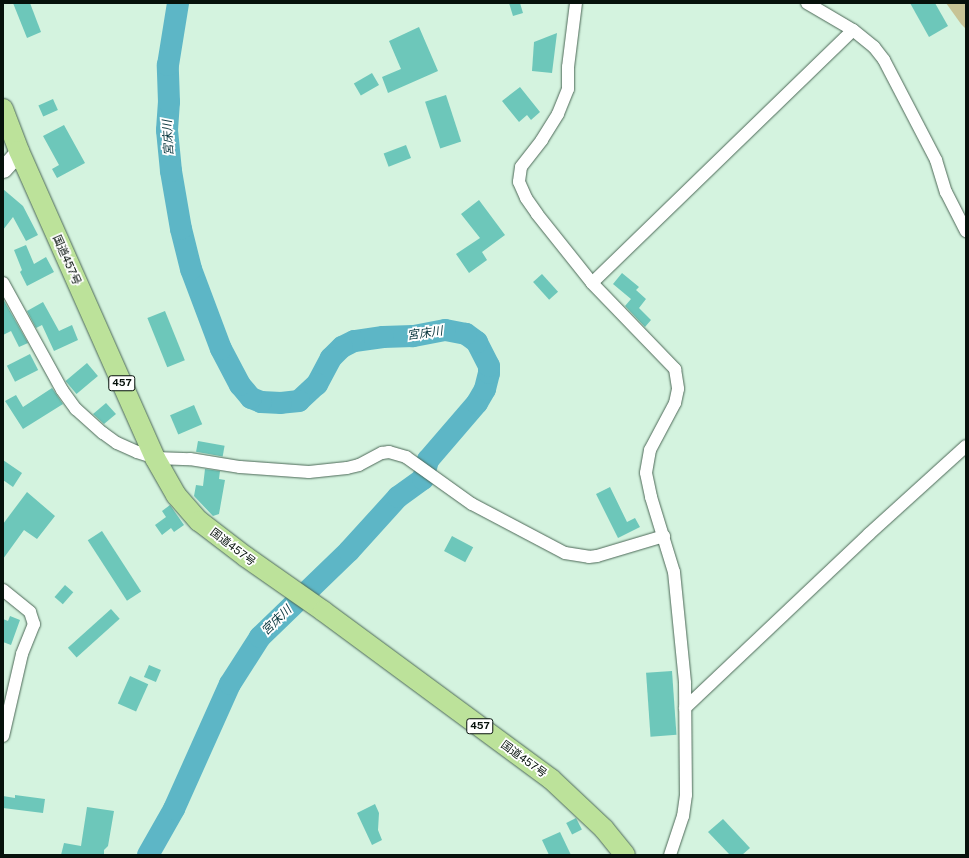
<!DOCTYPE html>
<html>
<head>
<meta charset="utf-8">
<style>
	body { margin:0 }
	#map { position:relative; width:969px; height:858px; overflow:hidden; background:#d4f3df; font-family:"Public Sans","Noto Sans JP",sans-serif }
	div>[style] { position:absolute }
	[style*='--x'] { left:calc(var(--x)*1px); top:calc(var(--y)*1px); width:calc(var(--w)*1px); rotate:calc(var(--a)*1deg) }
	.green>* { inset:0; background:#c7c496 }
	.river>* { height:22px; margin:-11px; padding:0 11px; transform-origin:11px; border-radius:11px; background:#5db6c6 }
	.building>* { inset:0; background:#6dc7ba; transform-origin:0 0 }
	.roads { filter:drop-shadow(0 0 1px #4c6857) drop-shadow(0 0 1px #4c6857) }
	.minor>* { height:12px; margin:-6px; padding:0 6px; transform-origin:6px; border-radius:6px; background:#fff }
	.secondary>* { height:17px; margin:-8.5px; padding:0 8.5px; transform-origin:8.5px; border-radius:8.5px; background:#fff }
	.trunk>* { height:20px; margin:-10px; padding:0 10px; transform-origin:10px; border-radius:10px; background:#bce29a }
	span { translate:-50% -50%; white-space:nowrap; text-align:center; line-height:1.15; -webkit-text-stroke:3.5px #fff; paint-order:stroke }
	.shield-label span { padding:1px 3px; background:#fff; border:1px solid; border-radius:3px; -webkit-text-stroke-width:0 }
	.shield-label { font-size:10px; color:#06110b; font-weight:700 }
	.street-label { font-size:11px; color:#06110b }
	.water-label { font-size:12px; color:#09363d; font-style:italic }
	.frame { position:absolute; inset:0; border:4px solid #06110b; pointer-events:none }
</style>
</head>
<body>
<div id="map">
	<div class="green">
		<div style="clip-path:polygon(946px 3px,966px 3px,966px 29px,961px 24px)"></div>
	</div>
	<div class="river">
		<div style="--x:148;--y:855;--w:53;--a:-60.5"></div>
		<div style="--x:174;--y:809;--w:137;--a:-65.9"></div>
		<div style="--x:230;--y:684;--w:56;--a:-57.4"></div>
		<div style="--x:260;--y:637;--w:124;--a:-44"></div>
		<div style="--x:349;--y:551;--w:73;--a:-47.8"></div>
		<div style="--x:398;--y:497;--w:31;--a:-36"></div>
		<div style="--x:423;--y:479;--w:20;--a:-75"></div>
		<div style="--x:428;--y:460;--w:75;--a:-49.3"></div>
		<div style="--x:477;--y:403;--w:16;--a:-60"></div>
		<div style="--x:485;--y:389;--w:16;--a:-76"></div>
		<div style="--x:489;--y:373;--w:7;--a:-90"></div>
		<div style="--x:489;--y:366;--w:27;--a:-117"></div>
		<div style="--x:477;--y:342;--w:14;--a:-144"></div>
		<div style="--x:466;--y:334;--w:21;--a:-169"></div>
		<div style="--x:445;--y:330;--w:33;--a:169"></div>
		<div style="--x:413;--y:336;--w:30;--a:178"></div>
		<div style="--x:383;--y:337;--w:29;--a:172"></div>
		<div style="--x:354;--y:341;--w:13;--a:153"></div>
		<div style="--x:342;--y:347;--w:16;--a:135"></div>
		<div style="--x:331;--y:358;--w:30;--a:118"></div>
		<div style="--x:317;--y:384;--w:25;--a:137"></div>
		<div style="--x:299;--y:401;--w:18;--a:174"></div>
		<div style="--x:281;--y:403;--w:20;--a:-177"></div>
		<div style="--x:261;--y:402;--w:11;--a:-158"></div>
		<div style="--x:251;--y:398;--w:17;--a:-130"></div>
		<div style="--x:240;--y:385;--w:41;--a:-117.8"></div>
		<div style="--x:221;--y:349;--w:85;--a:-110.6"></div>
		<div style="--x:191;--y:269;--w:41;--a:-104"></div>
		<div style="--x:181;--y:229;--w:59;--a:-99.8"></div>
		<div style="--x:171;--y:171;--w:41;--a:-95.6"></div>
		<div style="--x:167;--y:130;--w:28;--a:-86"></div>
		<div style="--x:169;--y:102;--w:37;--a:-92"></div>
		<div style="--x:168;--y:65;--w:63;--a:-80.8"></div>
	</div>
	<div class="building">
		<div style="clip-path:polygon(13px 3px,30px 3px,41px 32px,27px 38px)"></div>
		<div style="clip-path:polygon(509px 3px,520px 3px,523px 13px,513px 16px)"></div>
		<div style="clip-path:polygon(910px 3px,935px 3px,948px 26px,929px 37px)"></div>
		<div style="clip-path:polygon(419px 27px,438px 71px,388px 93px,382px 77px,401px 69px,389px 41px)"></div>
		<div style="clip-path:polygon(557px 33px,552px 73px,532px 71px,534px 42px)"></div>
		<div style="left:372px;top:73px;width:14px;height:21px;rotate:60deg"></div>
		<div style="clip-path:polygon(520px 87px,540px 112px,531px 120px,527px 115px,519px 122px,502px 101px)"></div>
		<div style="left:446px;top:95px;width:49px;height:22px;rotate:72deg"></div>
		<div style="left:53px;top:99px;width:12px;height:16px;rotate:66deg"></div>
		<div style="clip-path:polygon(64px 125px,85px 163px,57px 178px,52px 169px,59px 165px,43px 136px)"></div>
		<div style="left:406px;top:145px;width:14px;height:24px;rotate:69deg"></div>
		<div style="clip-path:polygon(3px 189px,23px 206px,38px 235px,26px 241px,13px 217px,3px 230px)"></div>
		<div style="clip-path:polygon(479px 200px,505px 235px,482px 252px,487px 260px,469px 273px,456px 254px,480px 238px,461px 214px)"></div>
		<div style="clip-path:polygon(26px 245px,34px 264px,46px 257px,54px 272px,27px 286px,20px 272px,22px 270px,14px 250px)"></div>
		<div style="clip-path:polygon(622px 273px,639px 287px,636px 290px,646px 299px,639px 308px,651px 320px,645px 327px,625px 306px,631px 299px,613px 284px)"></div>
		<div style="left:542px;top:274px;width:24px;height:12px;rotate:48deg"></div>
		<div style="clip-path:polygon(3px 299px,28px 343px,19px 347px,11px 331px,3px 335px)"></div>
		<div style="clip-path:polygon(43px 302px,59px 331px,72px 325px,78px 340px,54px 351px,42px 325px,36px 328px,27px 311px)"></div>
		<div style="left:165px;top:311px;width:53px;height:19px;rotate:68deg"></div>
		<div style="left:30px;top:354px;width:18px;height:26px;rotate:63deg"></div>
		<div style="left:87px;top:363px;width:17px;height:28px;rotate:50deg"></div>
		<div style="clip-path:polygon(52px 388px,63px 404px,23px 429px,5px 401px,16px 395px,23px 407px)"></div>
		<div style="clip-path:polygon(106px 403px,116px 414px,104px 424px,93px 414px)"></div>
		<div style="left:194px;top:405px;width:21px;height:26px;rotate:67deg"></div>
		<div style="left:198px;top:441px;width:27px;height:11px;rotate:10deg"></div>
		<div style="clip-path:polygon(3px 460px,22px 473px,13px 487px,3px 480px)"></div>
		<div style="clip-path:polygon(205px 469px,220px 471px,219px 479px,225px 480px,219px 514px,213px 516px,194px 496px,196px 485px,203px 486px)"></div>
		<div style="clip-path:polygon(610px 487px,627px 522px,635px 518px,640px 527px,618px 538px,596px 494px)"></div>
		<div style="clip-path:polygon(27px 492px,55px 516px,37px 539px,24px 530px,3px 559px,3px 524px)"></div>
		<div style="clip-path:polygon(170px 505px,184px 525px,174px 532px,171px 528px,162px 535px,155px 525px,166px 517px,162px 511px)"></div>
		<div style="left:102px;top:531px;width:72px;height:17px;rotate:57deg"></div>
		<div style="left:452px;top:536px;width:24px;height:17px;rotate:28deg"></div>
		<div style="left:65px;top:585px;width:11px;height:16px;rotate:41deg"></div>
		<div style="left:111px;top:609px;width:13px;height:58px;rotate:48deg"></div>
		<div style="clip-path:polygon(10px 616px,20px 620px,11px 645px,3px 642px,3px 619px,8px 621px)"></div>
		<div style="left:149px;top:665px;width:13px;height:13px;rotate:23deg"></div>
		<div style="left:672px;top:671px;width:64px;height:26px;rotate:86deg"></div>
		<div style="left:130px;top:676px;width:20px;height:30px;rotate:24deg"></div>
		<div style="clip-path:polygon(15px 795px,45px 799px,43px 813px,3px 808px,3px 796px,15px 798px)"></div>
		<div style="clip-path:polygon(375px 804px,379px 813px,378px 830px,382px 840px,372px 845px,357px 813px)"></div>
		<div style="clip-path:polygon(87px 807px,114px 811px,108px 846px,104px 850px,104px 855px,61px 855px,64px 843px,81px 846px)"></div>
		<div style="left:576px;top:818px;width:13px;height:11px;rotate:63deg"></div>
		<div style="clip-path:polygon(723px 819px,750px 848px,742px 855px,730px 855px,708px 832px)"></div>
		<div style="clip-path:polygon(560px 832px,571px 855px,549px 855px,542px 840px)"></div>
	</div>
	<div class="roads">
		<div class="minor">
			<div style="--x:576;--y:3;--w:64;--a:97.1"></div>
			<div style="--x:568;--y:67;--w:22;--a:90"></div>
			<div style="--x:568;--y:89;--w:27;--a:112"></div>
			<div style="--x:558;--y:114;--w:31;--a:122"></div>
			<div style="--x:542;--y:140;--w:34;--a:128"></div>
			<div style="--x:521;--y:167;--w:15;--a:98"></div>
			<div style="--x:519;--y:182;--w:17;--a:66"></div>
			<div style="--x:526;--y:198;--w:19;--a:55"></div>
			<div style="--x:537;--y:214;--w:88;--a:51.4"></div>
			<div style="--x:592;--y:283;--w:120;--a:46"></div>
			<div style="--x:675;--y:369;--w:20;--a:81"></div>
			<div style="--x:678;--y:389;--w:14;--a:102"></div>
			<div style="--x:675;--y:403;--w:53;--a:118"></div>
			<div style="--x:650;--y:450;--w:23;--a:100"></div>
			<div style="--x:646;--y:473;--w:25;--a:78"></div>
			<div style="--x:651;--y:497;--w:78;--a:73"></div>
			<div style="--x:674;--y:572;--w:112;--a:84.3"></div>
			<div style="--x:685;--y:683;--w:112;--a:89.5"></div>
			<div style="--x:686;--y:795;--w:21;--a:98"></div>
			<div style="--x:683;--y:816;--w:41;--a:108.4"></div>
			<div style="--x:807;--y:3;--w:53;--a:30.4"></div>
			<div style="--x:853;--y:30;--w:27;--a:39"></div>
			<div style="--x:874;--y:47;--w:16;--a:52"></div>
			<div style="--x:884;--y:60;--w:113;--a:62.5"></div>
			<div style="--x:936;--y:160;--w:34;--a:73"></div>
			<div style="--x:946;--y:192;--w:44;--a:62.9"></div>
			<div style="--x:3;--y:283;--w:122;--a:61.1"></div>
			<div style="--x:62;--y:390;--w:24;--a:54"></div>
			<div style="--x:76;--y:409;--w:36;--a:42"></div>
			<div style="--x:103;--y:433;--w:17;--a:36"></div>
			<div style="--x:117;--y:443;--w:22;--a:24"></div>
			<div style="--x:137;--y:452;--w:19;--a:18"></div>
			<div style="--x:155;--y:458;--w:35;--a:2"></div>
			<div style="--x:190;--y:459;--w:51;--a:9.1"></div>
			<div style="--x:240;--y:467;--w:69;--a:4.1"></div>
			<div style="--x:309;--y:472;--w:38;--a:-6"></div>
			<div style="--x:347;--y:468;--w:12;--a:-14"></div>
			<div style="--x:359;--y:465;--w:26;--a:-28"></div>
			<div style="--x:382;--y:453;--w:7;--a:-8"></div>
			<div style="--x:389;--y:452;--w:18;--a:16"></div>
			<div style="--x:406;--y:457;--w:81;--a:35.5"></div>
			<div style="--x:472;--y:504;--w:105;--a:27.8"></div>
			<div style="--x:565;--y:553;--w:24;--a:9"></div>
			<div style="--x:589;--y:557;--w:8;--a:-7"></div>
			<div style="--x:597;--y:556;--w:70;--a:-16.6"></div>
			<div style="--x:592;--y:283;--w:363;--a:-44.1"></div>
			<div style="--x:3;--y:590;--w:35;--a:39"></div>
			<div style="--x:30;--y:612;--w:13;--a:72"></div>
			<div style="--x:34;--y:624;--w:32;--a:112"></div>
			<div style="--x:22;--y:654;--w:84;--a:103"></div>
			<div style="--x:685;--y:708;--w:253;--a:-43.4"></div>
			<div style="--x:869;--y:534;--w:131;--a:-42.2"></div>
		</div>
		<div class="secondary">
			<div style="--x:3;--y:169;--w:24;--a:-48"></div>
		</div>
		<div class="trunk">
			<div style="--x:3;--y:109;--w:45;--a:69.1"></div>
			<div style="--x:19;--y:151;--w:336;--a:66.1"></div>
			<div style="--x:155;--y:458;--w:43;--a:60.4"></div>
			<div style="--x:176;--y:495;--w:35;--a:49"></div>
			<div style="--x:199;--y:521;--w:59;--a:37.5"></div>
			<div style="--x:246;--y:557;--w:94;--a:35"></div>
			<div style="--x:323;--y:611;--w:283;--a:36.4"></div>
			<div style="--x:551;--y:779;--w:73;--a:43.3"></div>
			<div style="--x:604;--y:829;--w:33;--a:51"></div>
		</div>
	</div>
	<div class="shield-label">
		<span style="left:122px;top:383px">457</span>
		<span style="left:480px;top:726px">457</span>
	</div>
	<div class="street-label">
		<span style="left:67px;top:260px;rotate:66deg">国道457号</span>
		<span style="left:233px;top:547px;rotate:37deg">国道457号</span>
		<span style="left:524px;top:759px;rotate:36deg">国道457号</span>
	</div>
	<div class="water-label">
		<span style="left:169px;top:138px;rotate:-93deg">宮床川</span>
		<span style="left:425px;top:334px;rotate:-8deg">宮床川</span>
		<span style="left:277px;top:621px;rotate:-44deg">宮床川</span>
	</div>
	<div class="frame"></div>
</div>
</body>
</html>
